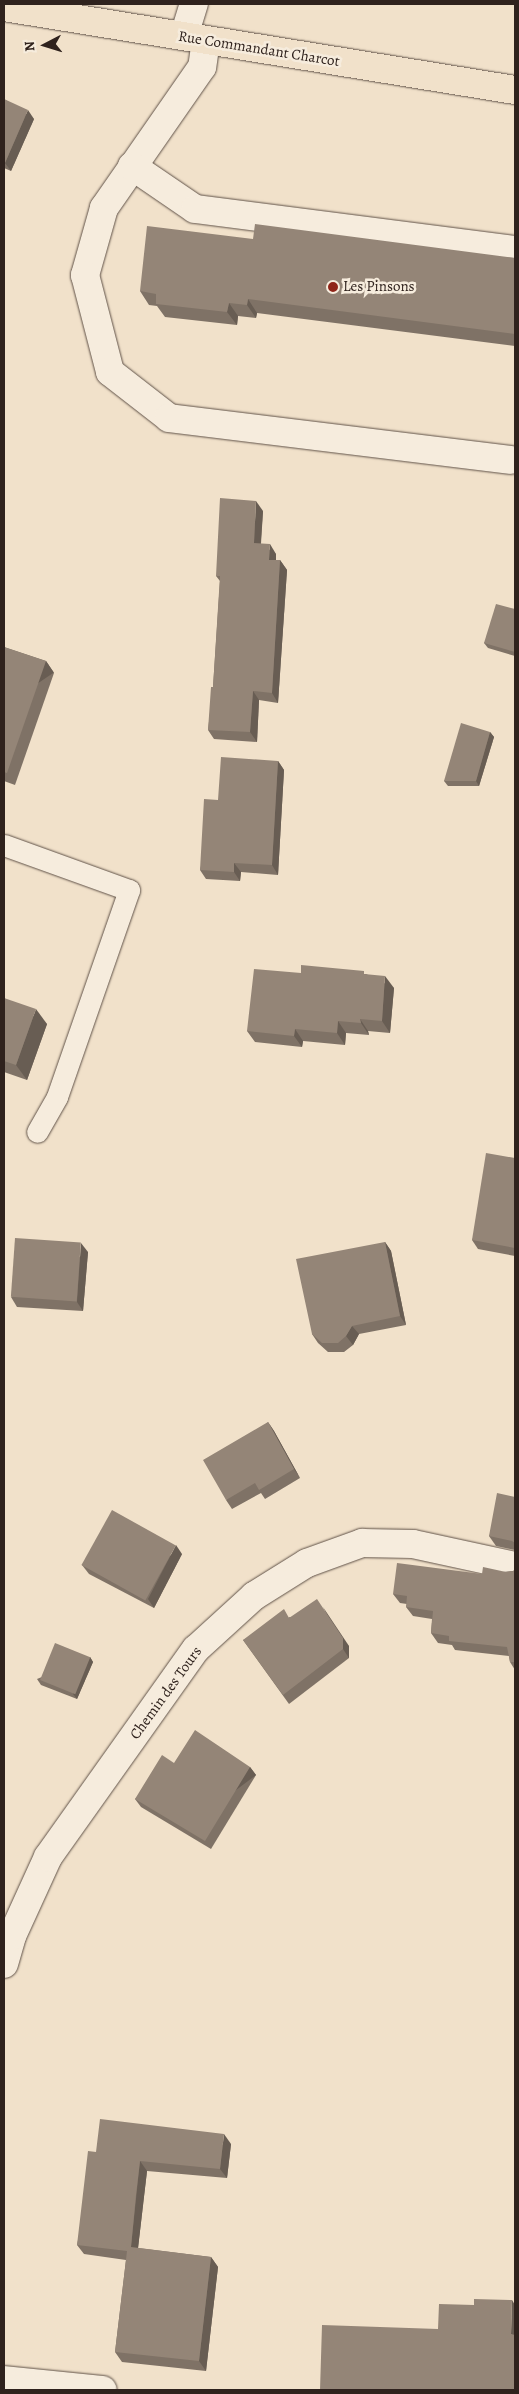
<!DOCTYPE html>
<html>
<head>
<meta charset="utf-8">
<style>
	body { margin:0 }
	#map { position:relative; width:519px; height:2394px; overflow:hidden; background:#f1e1ca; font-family:Alegreya,serif }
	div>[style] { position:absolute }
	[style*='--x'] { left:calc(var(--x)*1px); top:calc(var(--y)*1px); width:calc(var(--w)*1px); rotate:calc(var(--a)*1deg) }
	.roads { filter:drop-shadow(0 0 1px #605248) drop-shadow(0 0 1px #605248) }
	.service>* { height:21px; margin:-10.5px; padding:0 10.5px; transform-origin:10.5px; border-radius:10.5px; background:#f6ecdd }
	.minor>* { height:28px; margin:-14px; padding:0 14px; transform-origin:14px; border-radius:14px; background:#f6ecdd }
	.primary>* { height:28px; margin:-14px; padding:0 14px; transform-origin:14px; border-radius:14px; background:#f1e1ca }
	.wall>* { inset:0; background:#7f7266 }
	.shaded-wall>* { inset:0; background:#685d53; transform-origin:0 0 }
	.building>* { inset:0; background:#948577; transform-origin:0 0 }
	.dots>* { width:14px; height:14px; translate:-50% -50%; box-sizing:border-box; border:2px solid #f6ecdd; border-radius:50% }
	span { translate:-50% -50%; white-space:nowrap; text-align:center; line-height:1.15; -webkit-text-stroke:5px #f6ecdd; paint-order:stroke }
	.street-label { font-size:15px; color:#2f221d }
	.poi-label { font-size:15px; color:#2f221d }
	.left { translate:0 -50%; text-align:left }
	.frame { position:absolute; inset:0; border:5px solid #2f221d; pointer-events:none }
	.north { position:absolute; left:20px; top:20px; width:50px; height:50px; -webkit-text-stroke:4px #f6ecdd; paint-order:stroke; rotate:265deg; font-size:14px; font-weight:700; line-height:20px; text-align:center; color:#2f221d }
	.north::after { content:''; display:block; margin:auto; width:18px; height:22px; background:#2f221d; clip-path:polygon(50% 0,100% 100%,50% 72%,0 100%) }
</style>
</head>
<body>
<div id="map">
	<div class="roads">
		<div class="service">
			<div style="--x:4;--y:845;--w:133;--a:19.8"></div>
			<div style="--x:129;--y:890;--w:219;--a:109.2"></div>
			<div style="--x:57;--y:1097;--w:40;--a:119.7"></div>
		</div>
		<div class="minor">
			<div style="--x:184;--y:36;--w:34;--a:-73"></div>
			<div style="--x:206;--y:40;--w:27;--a:98"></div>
			<div style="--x:202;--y:67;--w:172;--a:124.8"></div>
			<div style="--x:104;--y:208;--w:70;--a:105.8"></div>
			<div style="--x:85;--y:275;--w:100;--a:75.5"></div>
			<div style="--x:110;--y:372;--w:75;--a:37.9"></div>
			<div style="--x:169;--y:418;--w:344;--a:7"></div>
			<div style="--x:132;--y:166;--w:76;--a:34.3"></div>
			<div style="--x:195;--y:209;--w:323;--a:7.3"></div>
			<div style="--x:4;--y:1964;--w:29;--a:-74"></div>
			<div style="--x:12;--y:1936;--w:87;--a:-65.5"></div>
			<div style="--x:48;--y:1857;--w:255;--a:-54.6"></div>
			<div style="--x:196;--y:1649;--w:79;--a:-42.4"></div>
			<div style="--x:254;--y:1596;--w:62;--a:-31.9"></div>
			<div style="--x:307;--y:1563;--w:59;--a:-20"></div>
			<div style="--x:362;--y:1543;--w:51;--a:1.1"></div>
			<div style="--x:413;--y:1544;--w:104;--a:12.2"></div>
			<div style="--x:4;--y:2380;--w:99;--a:5.8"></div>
		</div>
		<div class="primary">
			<div style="--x:4;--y:7;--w:518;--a:9.23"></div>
		</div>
	</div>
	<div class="wall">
		<div style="clip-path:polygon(4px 99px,34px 119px,11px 171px,4px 168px)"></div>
		<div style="clip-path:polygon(253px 239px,515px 258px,515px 346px,257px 313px,256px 318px,238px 316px,237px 325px,165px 317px,157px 306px,149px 305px,140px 291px)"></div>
		<div style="clip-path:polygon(263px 511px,261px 544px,276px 554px,276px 560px,280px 560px,287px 570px,278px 703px,259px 700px,257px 742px,214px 739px,208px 730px,213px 687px,220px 581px,216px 576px)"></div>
		<div style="clip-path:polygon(515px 609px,515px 656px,488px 648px,484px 643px)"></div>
		<div style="clip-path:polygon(4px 647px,46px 661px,54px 673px,15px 785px,4px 781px)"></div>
		<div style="clip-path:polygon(490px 732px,494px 737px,479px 786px,448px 786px,444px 781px)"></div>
		<div style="clip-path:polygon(278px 761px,284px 770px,278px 875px,241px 872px,240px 881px,206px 879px,200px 870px,218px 800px)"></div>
		<div style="clip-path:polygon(301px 973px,366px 974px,394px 988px,390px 1033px,368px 1031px,369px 1035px,346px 1033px,345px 1045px,303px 1041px,302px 1047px,255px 1042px,247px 1031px)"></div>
		<div style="clip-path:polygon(4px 998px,47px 1024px,27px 1080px,4px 1072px)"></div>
		<div style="clip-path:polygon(515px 1158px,515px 1256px,478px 1249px,472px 1240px)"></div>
		<div style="clip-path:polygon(385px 1242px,391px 1251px,406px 1325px,359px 1334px,353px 1345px,344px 1352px,328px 1352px,318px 1343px,312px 1334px)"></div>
		<div style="clip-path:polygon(88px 1252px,83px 1311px,17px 1307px,11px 1297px)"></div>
		<div style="clip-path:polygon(268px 1422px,274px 1431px,300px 1478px,265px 1499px,261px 1493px,232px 1509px,226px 1500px)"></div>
		<div style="clip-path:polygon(515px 1497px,515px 1550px,496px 1546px,489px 1536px)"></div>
		<div style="clip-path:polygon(182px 1554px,154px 1608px,89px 1574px,82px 1565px)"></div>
		<div style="clip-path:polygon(515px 1570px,515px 1670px,510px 1662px,509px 1656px,455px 1650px,452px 1645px,438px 1643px,431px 1633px,432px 1619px,413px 1616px,406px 1607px,407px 1604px,400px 1603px,393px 1594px,482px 1574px,513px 1571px)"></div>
		<div style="clip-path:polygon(290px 1617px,349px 1646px,349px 1658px,289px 1704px,243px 1640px)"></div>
		<div style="clip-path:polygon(90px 1657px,93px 1662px,77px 1699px,41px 1685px,37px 1679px)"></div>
		<div style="clip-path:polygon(174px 1763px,250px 1767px,256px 1775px,211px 1849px,141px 1807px,135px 1799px)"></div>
		<div style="clip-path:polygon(231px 2144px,227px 2178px,147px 2171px,143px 2205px,138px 2248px,211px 2257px,218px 2267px,206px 2371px,122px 2362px,115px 2352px,126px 2260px,84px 2254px,77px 2245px,96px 2152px)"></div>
	</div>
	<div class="shaded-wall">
		<div style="clip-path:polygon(28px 110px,34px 119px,11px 171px,5px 163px)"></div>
		<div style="clip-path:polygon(248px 299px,257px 313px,256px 318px,247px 305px)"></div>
		<div style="clip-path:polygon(229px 303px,238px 316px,237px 325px,227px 312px)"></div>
		<div style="clip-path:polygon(256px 501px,263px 511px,260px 553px,254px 543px)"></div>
		<div style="clip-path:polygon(270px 544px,276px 554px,276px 569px,269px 560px)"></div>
		<div style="clip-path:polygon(280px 560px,287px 570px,278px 703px,272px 693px)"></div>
		<div style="left:46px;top:661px;width:14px;height:119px;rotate:56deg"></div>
		<div style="clip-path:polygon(253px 691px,259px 700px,257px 742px,250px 732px)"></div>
		<div style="clip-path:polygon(490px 732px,494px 737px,479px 786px,476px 781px)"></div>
		<div style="clip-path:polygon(278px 761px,284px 770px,278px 875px,272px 865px)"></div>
		<div style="clip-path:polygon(234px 863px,241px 872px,240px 881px,234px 872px)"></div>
		<div style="clip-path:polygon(385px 976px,394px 988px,390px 1033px,382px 1021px)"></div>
		<div style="clip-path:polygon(36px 1009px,47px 1024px,27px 1080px,16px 1065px)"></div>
		<div style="clip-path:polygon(360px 1019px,368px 1031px,369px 1035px,361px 1023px)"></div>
		<div style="clip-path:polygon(338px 1021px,346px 1033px,345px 1045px,337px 1033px)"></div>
		<div style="clip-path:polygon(295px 1029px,303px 1041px,302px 1047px,294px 1036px)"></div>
		<div style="clip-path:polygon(385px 1242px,391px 1251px,406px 1325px,400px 1316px)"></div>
		<div style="clip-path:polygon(81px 1243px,88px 1252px,83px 1311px,77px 1302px)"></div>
		<div style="clip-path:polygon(352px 1326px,359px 1334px,353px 1345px,346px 1336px)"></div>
		<div style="clip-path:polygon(268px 1422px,274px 1431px,300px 1478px,294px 1469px)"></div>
		<div style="clip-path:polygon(176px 1545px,182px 1554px,154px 1608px,148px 1599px)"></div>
		<div style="clip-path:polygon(323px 1607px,349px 1646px,349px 1658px,343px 1649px)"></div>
		<div style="clip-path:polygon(90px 1657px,93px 1662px,77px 1699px,73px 1694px)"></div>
		<div style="left:250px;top:1767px;width:10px;height:87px;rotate:53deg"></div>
		<div style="clip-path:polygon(224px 2134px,231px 2144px,227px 2178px,220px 2169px)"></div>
		<div style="clip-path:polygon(140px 2161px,147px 2171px,137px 2257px,131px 2247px)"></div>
		<div style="clip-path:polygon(211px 2257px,218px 2267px,206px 2371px,199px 2361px)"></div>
		<div style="clip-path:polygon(512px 2300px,515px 2305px,515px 2341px,511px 2334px)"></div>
	</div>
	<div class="building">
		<div style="clip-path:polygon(4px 99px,28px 110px,5px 163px,4px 162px)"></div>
		<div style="clip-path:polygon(255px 224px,515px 258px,515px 334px,248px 299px,247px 305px,229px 303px,227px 312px,156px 304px,156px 294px,140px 291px,147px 226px,253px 239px)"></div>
		<div style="clip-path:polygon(220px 498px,256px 501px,254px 543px,270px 544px,269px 560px,280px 560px,272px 693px,253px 691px,250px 732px,208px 730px,211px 687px,213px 687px,220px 576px,216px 576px)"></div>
		<div style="clip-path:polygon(496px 604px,515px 609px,515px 652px,484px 643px)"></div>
		<div style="clip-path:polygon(4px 647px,46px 661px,7px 773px,4px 772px)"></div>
		<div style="clip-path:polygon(461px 723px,490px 732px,476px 781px,444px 781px)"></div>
		<div style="clip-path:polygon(221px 757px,278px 761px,272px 865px,234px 863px,234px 872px,200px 870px,204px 799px,218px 800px)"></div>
		<div style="clip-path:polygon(301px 965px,364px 971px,364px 974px,385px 976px,382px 1021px,360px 1019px,361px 1023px,338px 1021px,337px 1033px,295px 1029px,294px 1036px,247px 1031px,254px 969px,301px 973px)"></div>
		<div style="clip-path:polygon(4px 998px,36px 1009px,16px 1065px,4px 1061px)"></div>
		<div style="clip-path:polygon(486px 1153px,515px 1158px,515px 1248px,472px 1240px)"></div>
		<div style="left:15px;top:1238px;width:66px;height:59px;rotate:4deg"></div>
		<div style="clip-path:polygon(385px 1242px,400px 1316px,352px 1326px,346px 1336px,338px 1343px,322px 1343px,312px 1334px,296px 1259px)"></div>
		<div style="clip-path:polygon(268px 1422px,294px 1469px,259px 1490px,255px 1483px,226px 1500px,203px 1460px)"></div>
		<div style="clip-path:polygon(497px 1493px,515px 1497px,515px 1543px,512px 1541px,489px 1536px)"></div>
		<div style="left:112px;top:1510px;width:73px;height:63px;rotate:29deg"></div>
		<div style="clip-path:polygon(397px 1563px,482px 1574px,483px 1567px,506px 1572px,513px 1571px,515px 1570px,515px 1662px,510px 1662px,507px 1647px,449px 1641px,449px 1636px,431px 1633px,433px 1611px,406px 1607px,407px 1596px,393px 1594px)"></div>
		<div style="clip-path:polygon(317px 1599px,343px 1638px,343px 1649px,283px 1695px,243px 1640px,284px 1609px,289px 1618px)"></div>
		<div style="left:55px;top:1643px;width:38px;height:40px;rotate:22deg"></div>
		<div style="clip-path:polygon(195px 1730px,250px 1767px,205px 1841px,135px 1799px,162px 1755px,174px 1763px)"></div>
		<div style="clip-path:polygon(100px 2119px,224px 2134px,220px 2169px,140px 2161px,136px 2195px,131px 2247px,211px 2257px,199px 2361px,115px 2352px,127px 2251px,77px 2245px,88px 2151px,96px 2152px)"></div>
		<div style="clip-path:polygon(474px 2299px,512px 2300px,511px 2334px,515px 2335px,515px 2390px,320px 2390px,322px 2325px,438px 2329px,439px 2304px,474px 2305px)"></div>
	</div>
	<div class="dots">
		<div style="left:333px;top:287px;background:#8f2418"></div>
	</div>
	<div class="street-label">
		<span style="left:259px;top:49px;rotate:9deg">Rue Commandant Charcot</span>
		<span style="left:166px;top:1693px;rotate:-54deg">Chemin des Tours</span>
	</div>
	<div class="poi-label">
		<span class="left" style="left:343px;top:287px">Les Pinsons</span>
	</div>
	<div class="frame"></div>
	<div class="north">N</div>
</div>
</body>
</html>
